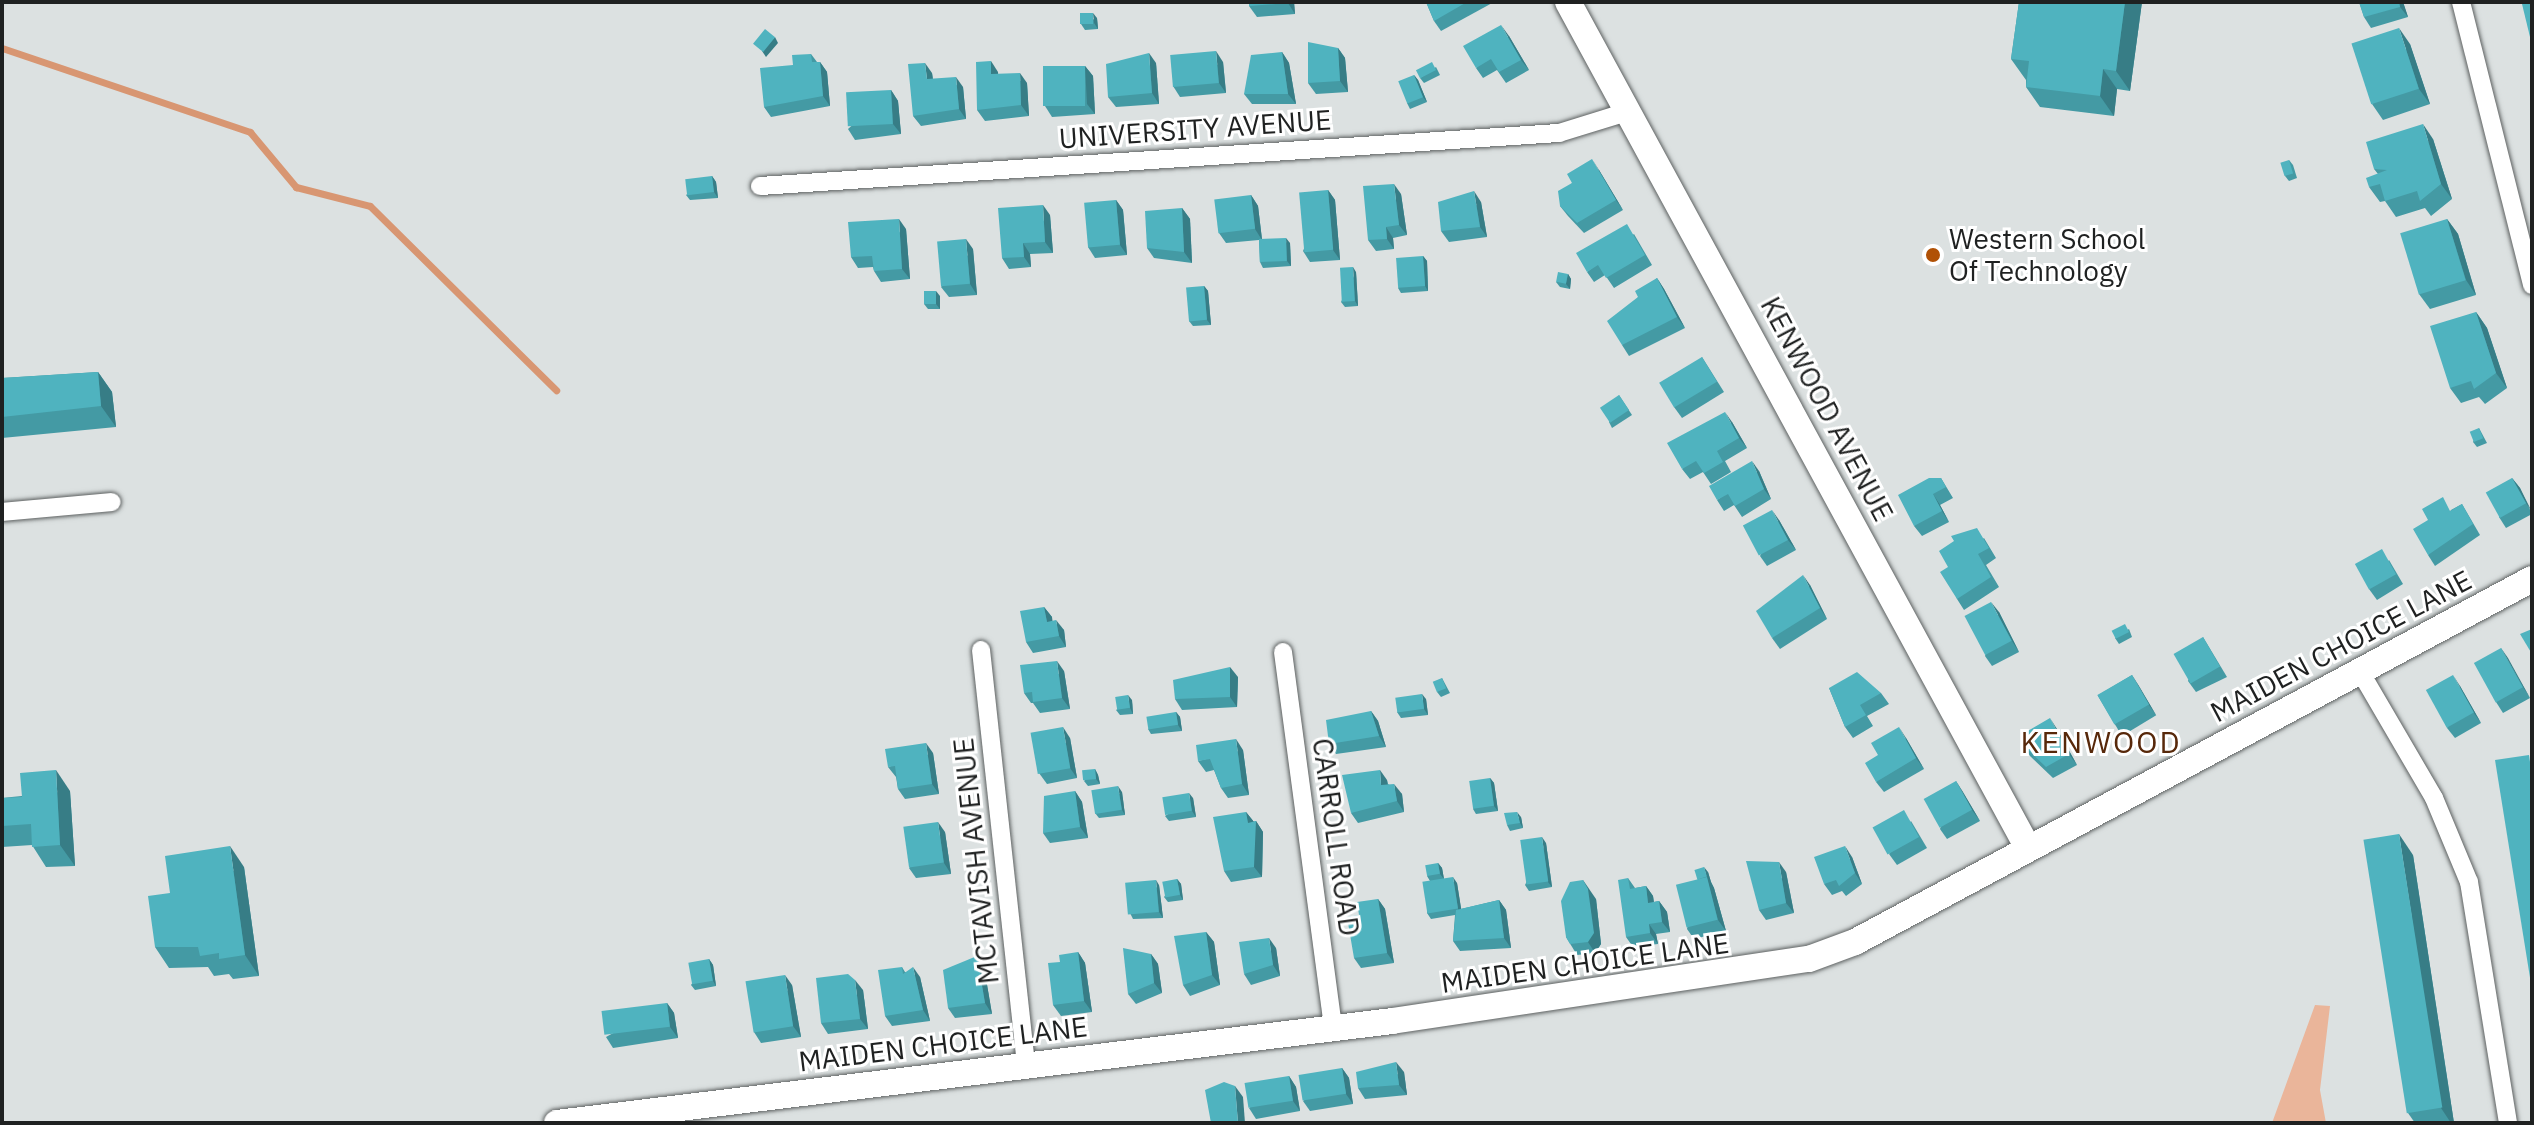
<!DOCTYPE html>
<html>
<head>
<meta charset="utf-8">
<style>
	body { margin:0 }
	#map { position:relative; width:2534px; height:1125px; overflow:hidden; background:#dce1e1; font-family:"IBM Plex Sans",sans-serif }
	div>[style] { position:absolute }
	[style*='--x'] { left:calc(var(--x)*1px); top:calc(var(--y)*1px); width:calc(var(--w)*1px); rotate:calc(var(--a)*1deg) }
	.green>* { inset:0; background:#eab59a }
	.stream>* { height:7px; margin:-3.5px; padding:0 3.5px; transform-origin:3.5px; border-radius:3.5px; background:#d89672 }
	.roads { filter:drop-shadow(0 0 2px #5d6161) drop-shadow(0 0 2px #5d6161) }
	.street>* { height:18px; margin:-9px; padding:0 9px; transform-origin:9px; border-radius:9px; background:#fff }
	.secondary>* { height:26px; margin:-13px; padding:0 13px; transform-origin:13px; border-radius:13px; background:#fff }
	.wall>* { inset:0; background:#449aa4; transform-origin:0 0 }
	.shaded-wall>* { inset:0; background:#377d86 }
	.building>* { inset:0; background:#4fb3bf; transform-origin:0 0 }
	.dots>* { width:22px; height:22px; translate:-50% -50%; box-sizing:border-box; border:4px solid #fff; border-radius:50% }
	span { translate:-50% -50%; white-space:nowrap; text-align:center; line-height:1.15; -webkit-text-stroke:6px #fff; paint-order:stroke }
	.street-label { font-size:28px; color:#1f2121 }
	.poi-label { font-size:28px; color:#1f2121 }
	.left { translate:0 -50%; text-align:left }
	.neighbourhood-label { font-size:30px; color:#57280a; letter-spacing:2px }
	.frame { position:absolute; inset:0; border:4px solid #1f2121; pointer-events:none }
</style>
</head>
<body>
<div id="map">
	<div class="green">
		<div style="clip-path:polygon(2315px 1005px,2330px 1006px,2320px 1090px,2326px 1123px,2272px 1123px)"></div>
	</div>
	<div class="stream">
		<div style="--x:2;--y:48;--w:262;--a:18.7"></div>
		<div style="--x:250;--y:132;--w:72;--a:50.1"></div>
		<div style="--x:296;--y:187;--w:76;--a:14.4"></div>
		<div style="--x:370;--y:206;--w:262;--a:44.7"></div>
	</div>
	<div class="roads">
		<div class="street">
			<div style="--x:2461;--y:2;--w:292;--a:75.9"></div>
			<div style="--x:760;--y:186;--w:801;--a:-3.8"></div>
			<div style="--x:1559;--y:133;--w:74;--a:-17.2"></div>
			<div style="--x:2;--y:512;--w:110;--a:-5.2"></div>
			<div style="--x:981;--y:650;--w:418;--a:83.8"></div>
			<div style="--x:1283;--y:652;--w:380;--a:82.4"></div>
			<div style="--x:2361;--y:673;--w:145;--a:59.7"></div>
			<div style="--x:2434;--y:798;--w:91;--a:67.4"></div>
			<div style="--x:2469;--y:882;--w:244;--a:80.8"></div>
		</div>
		<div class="secondary">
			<div style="--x:1568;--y:2;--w:963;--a:61.47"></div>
			<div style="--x:557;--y:1123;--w:841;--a:-6.96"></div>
			<div style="--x:1392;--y:1021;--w:422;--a:-8.5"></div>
			<div style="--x:1809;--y:959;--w:49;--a:-20.3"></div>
			<div style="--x:1855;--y:942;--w:768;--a:-28.2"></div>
		</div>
	</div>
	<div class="wall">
		<div style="clip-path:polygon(1249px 2px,1294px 2px,1295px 14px,1257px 17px,1249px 6px)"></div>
		<div style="clip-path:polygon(1426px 2px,1494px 2px,1441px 31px,1434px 21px)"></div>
		<div style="clip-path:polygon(2019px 2px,2142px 2px,2130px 91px,2117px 89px,2114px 116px,2040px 107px,2026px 87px,2026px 80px,2011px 59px)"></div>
		<div style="clip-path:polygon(2359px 2px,2403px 2px,2408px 17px,2371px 28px,2364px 17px)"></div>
		<div style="clip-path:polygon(1097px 18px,1098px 29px,1085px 30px,1081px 24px)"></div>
		<div style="clip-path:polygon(1509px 36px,1529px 70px,1506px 83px,1497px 70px,1483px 78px,1476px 68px)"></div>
		<div style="clip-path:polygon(2410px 44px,2430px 104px,2383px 120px,2372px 104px)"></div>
		<div style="clip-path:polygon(1338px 48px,1345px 58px,1348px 92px,1316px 94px,1308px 83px)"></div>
		<div style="clip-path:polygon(1282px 52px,1289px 63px,1296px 104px,1252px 104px,1244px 94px)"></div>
		<div style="clip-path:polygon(811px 54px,817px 62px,820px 62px,827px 72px,830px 106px,771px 117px,764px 107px,793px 65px)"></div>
		<div style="clip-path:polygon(1223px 62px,1226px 93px,1180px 97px,1173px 86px)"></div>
		<div style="clip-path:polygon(1156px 63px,1159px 104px,1116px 107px,1108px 97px)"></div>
		<div style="clip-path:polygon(1085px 66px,1093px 76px,1095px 114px,1052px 117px,1045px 106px)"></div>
		<div style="clip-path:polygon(1436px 67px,1440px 75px,1424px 83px,1420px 78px)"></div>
		<div style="clip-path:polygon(998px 72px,998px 74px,1027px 83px,1029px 116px,985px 121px,977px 110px)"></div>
		<div style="clip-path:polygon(932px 73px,933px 79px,963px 87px,966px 119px,921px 126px,913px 116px)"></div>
		<div style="clip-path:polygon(1414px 75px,1418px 80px,1427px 102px,1410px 109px,1407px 103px)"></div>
		<div style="clip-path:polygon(891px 90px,898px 101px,901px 134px,855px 140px,848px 129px)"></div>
		<div style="clip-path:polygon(2433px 139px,2452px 199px,2431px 216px,2425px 208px,2396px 217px,2385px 201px,2380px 202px,2369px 187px,2378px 174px,2374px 169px)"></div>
		<div style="clip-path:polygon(2289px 160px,2293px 165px,2297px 178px,2289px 181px,2285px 176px)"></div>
		<div style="clip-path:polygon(1599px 170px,1623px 210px,1584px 233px,1568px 216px,1560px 206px,1572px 183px)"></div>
		<div style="clip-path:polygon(712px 176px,716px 182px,718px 198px,690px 200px,686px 195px)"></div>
		<div style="clip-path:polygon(1328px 190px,1335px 200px,1340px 260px,1310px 262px,1303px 251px)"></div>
		<div style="clip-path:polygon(1401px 194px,1407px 235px,1393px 238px,1394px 249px,1376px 251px,1368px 240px)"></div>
		<div style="clip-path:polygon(1251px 195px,1258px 206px,1262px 239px,1290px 243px,1291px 266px,1263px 268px,1260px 262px,1259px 240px,1226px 243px,1219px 233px)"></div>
		<div style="clip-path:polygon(1116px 200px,1123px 210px,1127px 255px,1095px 258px,1088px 247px)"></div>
		<div style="clip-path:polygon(1481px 202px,1487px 237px,1449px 242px,1441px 231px)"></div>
		<div style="clip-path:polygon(1182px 208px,1190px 219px,1192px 263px,1154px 258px,1147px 248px)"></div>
		<div style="clip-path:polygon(1050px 215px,1053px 253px,1030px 254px,1031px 267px,1009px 269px,1002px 258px)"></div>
		<div style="clip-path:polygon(2447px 219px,2458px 234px,2476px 295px,2430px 309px,2419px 294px)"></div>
		<div style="clip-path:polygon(906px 229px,910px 279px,881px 282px,874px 271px,873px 267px,858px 268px,851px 257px)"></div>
		<div style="clip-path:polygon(1634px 234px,1652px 265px,1614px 288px,1605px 275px,1594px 282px,1587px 272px)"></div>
		<div style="clip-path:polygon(973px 249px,977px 295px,949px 297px,941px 287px)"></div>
		<div style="clip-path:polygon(1423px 256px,1427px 261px,1428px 291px,1401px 293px,1398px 288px)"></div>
		<div style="clip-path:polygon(1356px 272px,1358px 306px,1345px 307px,1341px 302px)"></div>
		<div style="clip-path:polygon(1568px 274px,1571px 279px,1570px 289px,1560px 287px,1556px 282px)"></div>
		<div style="clip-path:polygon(1657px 278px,1664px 289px,1685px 328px,1629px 356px,1622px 345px,1638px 297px)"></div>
		<div style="clip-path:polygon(1204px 286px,1208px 291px,1211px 325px,1193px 326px,1189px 321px)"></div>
		<div style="clip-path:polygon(940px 296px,940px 309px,928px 309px,924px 304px)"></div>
		<div style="clip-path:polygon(2476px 312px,2487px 328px,2507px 388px,2485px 404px,2479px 397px,2461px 403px,2450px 388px)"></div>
		<div style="clip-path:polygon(1702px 357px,1724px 392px,1682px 418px,1674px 407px)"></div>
		<div style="clip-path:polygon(98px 372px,112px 392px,116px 427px,2px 438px,2px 378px)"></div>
		<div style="clip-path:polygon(1619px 395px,1632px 415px,1612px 428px,1609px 422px)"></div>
		<div style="clip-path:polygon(1732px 422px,1747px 448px,1725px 461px,1731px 472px,1711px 484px,1703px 472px,1690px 479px,1682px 469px)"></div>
		<div style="clip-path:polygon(2479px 428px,2487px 443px,2477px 447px,2473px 442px)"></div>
		<div style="clip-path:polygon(1759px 471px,1771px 499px,1742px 517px,1734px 505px,1724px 511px,1717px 500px)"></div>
		<div style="clip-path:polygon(1941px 478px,1953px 498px,1940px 505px,1949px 522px,1922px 536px,1914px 526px)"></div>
		<div style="clip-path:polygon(2512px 478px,2520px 488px,2532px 514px,2506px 528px,2499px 517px)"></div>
		<div style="clip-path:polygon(2462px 504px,2480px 535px,2435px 566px,2428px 555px,2451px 510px)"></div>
		<div style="clip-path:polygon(1779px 520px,1796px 550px,1767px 566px,1760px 556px)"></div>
		<div style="clip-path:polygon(1984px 538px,1996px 558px,1986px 565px,1999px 587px,1964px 610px,1957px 599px,1948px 567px)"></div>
		<div style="clip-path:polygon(2389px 560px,2403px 584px,2377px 600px,2369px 589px)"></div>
		<div style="clip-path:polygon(1810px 585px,1827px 619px,1780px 649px,1772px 638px)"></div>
		<div style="clip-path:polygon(1044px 607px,1052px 617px,1052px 621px,1064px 630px,1066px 647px,1033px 653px,1026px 642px)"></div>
		<div style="clip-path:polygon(1999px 612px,2019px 652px,1992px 666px,1985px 656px)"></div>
		<div style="clip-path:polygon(2129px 629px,2132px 637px,2119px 644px,2115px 638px)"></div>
		<div style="clip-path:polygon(2203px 637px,2227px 677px,2196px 692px,2188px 681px)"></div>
		<div style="clip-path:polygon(2501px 648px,2530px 698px,2503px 713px,2496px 702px)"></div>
		<div style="clip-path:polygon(1064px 671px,1070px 709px,1040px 713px,1033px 703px,1031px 703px,1024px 693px)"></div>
		<div style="left:2132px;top:675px;width:47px;height:40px;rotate:59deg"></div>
		<div style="clip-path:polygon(1238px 677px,1237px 707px,1182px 710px,1175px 699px)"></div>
		<div style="clip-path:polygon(1442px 678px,1450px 693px,1441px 697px,1437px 692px)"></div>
		<div style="clip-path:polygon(2460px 686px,2481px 723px,2455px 738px,2447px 728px)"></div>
		<div style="clip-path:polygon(1829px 688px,1881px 693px,1889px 704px,1867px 716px,1873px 726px,1853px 738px,1845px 727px)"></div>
		<div style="clip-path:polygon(1426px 699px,1428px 715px,1401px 718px,1397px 712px)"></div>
		<div style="clip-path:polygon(1132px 700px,1133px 714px,1120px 715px,1116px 710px)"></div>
		<div style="clip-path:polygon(1371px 711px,1378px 721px,1386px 747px,1336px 754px,1329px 744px)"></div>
		<div style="clip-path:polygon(1176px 712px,1180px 717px,1182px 731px,1151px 734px,1148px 729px)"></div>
		<div style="clip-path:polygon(2057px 729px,2077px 765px,2053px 778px,2030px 756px,2023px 745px)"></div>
		<div style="clip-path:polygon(1070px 738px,1077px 778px,1047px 784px,1039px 773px)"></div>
		<div style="clip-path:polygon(1906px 738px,1924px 769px,1884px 792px,1876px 782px)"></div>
		<div style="clip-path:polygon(1243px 750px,1249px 795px,1228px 798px,1221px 788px,1214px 770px,1206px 772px,1198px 761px)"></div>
		<div style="clip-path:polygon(933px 753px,939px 794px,905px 799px,898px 789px,896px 777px,888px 767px)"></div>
		<div style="clip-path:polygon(1095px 769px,1098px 775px,1100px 784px,1088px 786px,1084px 781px)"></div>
		<div style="clip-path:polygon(1490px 778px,1494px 783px,1498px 811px,1476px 814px,1473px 809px)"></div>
		<div style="clip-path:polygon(1387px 780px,1388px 784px,1402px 794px,1404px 812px,1358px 823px,1351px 813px)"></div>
		<div style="clip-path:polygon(1956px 781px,1980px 821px,1947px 839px,1940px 829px)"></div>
		<div style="clip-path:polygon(70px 791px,75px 866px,46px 867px,32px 845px,2px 847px,2px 798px)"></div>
		<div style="clip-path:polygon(1075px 791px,1082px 802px,1088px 838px,1050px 843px,1043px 833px)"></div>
		<div style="clip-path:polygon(1122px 792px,1125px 815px,1099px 818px,1095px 813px)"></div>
		<div style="clip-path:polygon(1193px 798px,1196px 817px,1169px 821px,1165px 816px)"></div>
		<div style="clip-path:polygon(1246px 812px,1254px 822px,1256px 821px,1263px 832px,1262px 877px,1231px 882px,1224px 871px)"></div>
		<div style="clip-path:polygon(1521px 817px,1523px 828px,1510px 831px,1507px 825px)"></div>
		<div style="clip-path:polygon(1911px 821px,1927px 848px,1897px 865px,1889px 854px)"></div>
		<div style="clip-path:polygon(945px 832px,951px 874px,916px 878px,909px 868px)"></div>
		<div style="clip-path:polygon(1546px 843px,1552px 887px,1529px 891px,1525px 885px)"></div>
		<div style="clip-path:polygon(2413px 855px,2454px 1123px,2415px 1123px,2408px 1113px)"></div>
		<div style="clip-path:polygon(1852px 857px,1862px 884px,1846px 896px,1842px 891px,1832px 895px,1824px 884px)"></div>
		<div style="clip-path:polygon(1438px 863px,1442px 868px,1444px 879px,1457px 883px,1461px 909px,1499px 900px,1506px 910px,1511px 948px,1460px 951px,1453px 941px,1455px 915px,1431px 919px,1427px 913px,1430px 881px,1427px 876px)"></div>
		<div style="clip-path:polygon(244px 867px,259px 976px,233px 979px,229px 974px,214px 976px,208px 967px,169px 968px,155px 947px,170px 893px)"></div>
		<div style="clip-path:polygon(1708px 872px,1711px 882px,1714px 888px,1726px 931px,1694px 939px,1687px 929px,1697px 880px)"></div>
		<div style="clip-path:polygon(1786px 872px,1794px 913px,1766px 920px,1759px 910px)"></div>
		<div style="clip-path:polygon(1628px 878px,1635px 888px,1646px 886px,1653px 896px,1654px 902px,1659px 901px,1667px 912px,1670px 932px,1656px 934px,1658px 944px,1633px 947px,1626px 937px)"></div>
		<div style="clip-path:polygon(1177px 879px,1181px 884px,1183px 900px,1168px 902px,1164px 897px)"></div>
		<div style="clip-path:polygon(1159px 885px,1163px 918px,1133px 919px,1130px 913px)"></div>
		<div style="clip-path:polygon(1378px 899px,1385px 909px,1394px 963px,1361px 968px,1354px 958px,1359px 915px)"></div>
		<div style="clip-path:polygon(1596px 899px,1601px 944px,1595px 953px,1577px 955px,1566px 937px)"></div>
		<div style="clip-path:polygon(1206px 932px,1214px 942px,1220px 985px,1190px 996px,1183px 985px)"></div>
		<div style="clip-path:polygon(1276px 948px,1280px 976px,1251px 985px,1244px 974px)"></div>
		<div style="clip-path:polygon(1078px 952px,1085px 963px,1092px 1012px,1061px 1016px,1053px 1005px)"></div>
		<div style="clip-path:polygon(1151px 954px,1158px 964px,1162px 993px,1136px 1004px,1128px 994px)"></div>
		<div style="clip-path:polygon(977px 956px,984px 967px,992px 1014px,955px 1018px,948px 1008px)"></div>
		<div style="clip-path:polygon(709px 959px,713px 965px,716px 986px,695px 990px,691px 985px)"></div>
		<div style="clip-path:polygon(902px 967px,905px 972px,920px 977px,930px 1021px,892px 1026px,885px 1016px)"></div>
		<div style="clip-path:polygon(792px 985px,801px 1037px,761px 1043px,754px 1032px)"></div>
		<div style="clip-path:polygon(863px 990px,868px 1029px,828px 1034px,821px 1023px)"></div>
		<div style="clip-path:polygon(667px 1003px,674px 1013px,678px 1038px,613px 1048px,606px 1037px)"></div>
		<div style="clip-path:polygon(1342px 1068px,1349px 1078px,1353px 1104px,1310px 1111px,1303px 1101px)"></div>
		<div style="clip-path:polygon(1404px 1072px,1407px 1095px,1365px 1099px,1358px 1088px)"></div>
		<div style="clip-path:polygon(1289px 1076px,1296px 1087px,1300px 1111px,1256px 1119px,1249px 1108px)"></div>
	</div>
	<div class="shaded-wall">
		<div style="clip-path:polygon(1288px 2px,1294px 2px,1295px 14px,1288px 3px)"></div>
		<div style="clip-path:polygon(2125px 2px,2142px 2px,2130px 91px,2116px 71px)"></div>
		<div style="clip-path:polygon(2399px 2px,2403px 2px,2408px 17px,2400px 7px)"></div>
		<div style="clip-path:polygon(1093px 13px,1097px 18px,1098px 29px,1094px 23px)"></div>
		<div style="clip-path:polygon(1501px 25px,1509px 36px,1529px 70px,1521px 60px)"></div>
		<div style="clip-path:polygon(2399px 28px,2410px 44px,2430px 104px,2419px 89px)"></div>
		<div style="clip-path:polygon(775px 37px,778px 43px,766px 57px,762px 51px)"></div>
		<div style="clip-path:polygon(1338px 48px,1345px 58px,1348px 92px,1340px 81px)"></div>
		<div style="clip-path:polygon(1216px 51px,1223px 62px,1226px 93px,1219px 83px)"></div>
		<div style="clip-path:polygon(1282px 52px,1289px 63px,1296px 104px,1288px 94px)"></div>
		<div style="clip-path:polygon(1149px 53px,1156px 63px,1159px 104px,1152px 93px)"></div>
		<div style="clip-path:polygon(991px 61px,998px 72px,999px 85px,991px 74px)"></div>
		<div style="clip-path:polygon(820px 62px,827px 72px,830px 106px,823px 96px)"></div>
		<div style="clip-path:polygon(925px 63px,932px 73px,934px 90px,927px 79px)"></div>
		<div style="clip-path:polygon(1085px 66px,1093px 76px,1095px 114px,1087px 104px)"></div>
		<div style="clip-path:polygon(2103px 69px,2117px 89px,2114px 116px,2100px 96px)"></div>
		<div style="clip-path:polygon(1020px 73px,1027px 83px,1029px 116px,1021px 105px)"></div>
		<div style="clip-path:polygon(1414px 75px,1418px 80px,1427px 102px,1423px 97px)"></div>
		<div style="clip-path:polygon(956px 77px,963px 87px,966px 119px,959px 109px)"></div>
		<div style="clip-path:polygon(891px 90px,898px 101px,901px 134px,893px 124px)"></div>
		<div style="clip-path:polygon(2423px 124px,2433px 139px,2452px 199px,2441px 184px)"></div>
		<div style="clip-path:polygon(1592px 159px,1599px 170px,1623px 210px,1616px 200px)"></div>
		<div style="clip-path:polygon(712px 176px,716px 182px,718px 198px,714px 192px)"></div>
		<div style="clip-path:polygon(1394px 184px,1401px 194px,1407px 235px,1399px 225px)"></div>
		<div style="clip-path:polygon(1328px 190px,1335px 200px,1340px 260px,1333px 250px)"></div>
		<div style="clip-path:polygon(1474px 191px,1481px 202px,1487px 237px,1480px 227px)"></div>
		<div style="clip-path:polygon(1251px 195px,1258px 206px,1262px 240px,1255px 229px)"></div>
		<div style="clip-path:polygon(1116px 200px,1123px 210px,1127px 255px,1120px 245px)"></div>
		<div style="clip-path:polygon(1043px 205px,1050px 215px,1053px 253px,1045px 242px)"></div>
		<div style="clip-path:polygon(1182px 208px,1190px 219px,1192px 263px,1184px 252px)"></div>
		<div style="clip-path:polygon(899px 219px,906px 229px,910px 279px,902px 269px)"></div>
		<div style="clip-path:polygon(2447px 219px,2458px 234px,2476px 295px,2466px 280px)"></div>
		<div style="clip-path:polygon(1386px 227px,1393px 238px,1394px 249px,1387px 239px)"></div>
		<div style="clip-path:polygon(1286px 238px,1290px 243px,1291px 266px,1287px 261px)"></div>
		<div style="clip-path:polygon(966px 239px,973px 249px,977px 295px,970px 284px)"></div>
		<div style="clip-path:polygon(1023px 243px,1030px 254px,1031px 267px,1024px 257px)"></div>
		<div style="clip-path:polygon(1423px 256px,1427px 261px,1428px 291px,1425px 286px)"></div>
		<div style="clip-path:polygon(1353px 267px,1356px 272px,1358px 306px,1355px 301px)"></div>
		<div style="clip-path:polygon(1568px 274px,1571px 279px,1570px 289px,1566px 284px)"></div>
		<div style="clip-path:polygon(1657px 278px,1664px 289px,1685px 328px,1677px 317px)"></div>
		<div style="clip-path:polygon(1204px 286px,1208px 291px,1211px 325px,1207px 320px)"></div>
		<div style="clip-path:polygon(936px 291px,940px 296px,940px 309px,936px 304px)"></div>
		<div style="clip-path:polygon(2476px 312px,2487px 328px,2507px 388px,2496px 373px)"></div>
		<div style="clip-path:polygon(98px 372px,112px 392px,116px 427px,101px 406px)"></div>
		<div style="clip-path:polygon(1725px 412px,1732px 422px,1747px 448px,1739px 438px)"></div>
		<div style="clip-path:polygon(1752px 461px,1759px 471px,1771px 499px,1764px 489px)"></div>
		<div style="clip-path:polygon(2512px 478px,2520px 488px,2532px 512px,2526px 503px)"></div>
		<div style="clip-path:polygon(1933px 494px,1940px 505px,1949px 522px,1942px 511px)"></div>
		<div style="clip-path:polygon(1772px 510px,1779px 520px,1796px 550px,1788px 540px)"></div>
		<div style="clip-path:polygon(1803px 575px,1810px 585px,1827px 619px,1820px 608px)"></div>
		<div style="clip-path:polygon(1991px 602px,1999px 612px,2019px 652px,2012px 641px)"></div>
		<div style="clip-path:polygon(1044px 607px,1052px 617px,1054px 632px,1047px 622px)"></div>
		<div style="clip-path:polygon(1056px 620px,1064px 630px,1066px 647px,1059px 636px)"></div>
		<div style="clip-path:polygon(2501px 648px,2508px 658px,2530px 698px,2523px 687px)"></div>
		<div style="clip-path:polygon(1057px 661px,1064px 671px,1070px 709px,1062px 698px)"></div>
		<div style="clip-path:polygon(1230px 667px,1238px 677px,1237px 707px,1230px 697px)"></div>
		<div style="clip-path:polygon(2132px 675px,2139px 686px,2156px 715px,2149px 705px)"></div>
		<div style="clip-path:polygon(2453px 675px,2460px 686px,2481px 723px,2474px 713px)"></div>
		<div style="clip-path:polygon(1422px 694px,1426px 699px,1428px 715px,1424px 709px)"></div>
		<div style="clip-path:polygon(1128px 695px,1132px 700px,1133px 714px,1130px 708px)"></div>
		<div style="clip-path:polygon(1371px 711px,1378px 721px,1386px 747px,1379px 736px)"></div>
		<div style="clip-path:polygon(1176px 712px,1180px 717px,1182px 731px,1178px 725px)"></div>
		<div style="clip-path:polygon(2050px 718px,2057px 729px,2077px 765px,2069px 754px)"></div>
		<div style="clip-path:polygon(1063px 727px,1070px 738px,1077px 778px,1070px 768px)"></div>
		<div style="clip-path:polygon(1899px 727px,1906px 738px,1924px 769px,1916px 758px)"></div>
		<div style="clip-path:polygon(1236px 739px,1243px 750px,1249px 795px,1242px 784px)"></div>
		<div style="clip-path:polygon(926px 743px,933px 753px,939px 794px,932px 784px)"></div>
		<div style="clip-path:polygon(1095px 769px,1098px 775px,1100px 784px,1096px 779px)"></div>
		<div style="clip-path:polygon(56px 770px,70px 791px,75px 866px,60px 845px)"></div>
		<div style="clip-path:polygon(1380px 770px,1387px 780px,1389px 796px,1381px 785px)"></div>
		<div style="clip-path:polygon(1490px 778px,1494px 783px,1498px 811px,1494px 806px)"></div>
		<div style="clip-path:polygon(1956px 781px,1963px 792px,1980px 821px,1972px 810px)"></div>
		<div style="clip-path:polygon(1394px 784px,1402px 794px,1404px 812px,1397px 801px)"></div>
		<div style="clip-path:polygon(1118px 786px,1122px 792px,1125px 815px,1122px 810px)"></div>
		<div style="clip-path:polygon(1075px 791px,1082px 802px,1088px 838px,1080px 827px)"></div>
		<div style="clip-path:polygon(1189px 793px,1193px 798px,1196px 817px,1192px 811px)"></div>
		<div style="clip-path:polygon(1246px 812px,1254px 822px,1256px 821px,1263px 832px,1262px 877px,1254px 867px)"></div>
		<div style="clip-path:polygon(1517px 812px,1521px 817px,1523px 828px,1520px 823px)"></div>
		<div style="clip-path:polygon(938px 822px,945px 832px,951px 874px,944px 863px)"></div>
		<div style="clip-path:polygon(2399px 834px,2413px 855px,2454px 1123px,2451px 1123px,2441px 1108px)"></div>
		<div style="clip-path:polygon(1542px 837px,1546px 843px,1552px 887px,1548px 882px)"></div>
		<div style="clip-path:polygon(230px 846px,244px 867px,259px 976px,245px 955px)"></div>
		<div style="clip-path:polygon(1845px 846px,1852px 857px,1862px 884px,1855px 873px)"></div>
		<div style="clip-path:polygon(1779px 862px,1786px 872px,1794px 913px,1786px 903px)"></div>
		<div style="clip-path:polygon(1438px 863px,1442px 868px,1444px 879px,1440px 874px)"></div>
		<div style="clip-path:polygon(1704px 867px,1708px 872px,1711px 882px,1714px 888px,1726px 931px,1718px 920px)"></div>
		<div style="clip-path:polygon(1453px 877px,1457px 883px,1462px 914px,1458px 909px)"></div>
		<div style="clip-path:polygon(1177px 879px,1181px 884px,1183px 900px,1180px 895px)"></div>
		<div style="clip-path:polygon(1156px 880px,1159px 885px,1163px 918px,1159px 912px)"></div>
		<div style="clip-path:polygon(1583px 880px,1596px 899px,1601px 944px,1595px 953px,1588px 942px)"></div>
		<div style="clip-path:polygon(1646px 886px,1653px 896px,1655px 913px,1648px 903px)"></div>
		<div style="clip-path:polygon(1378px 899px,1385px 909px,1394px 963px,1387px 953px)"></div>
		<div style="clip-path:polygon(1499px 900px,1506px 910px,1511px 948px,1504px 938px)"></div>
		<div style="clip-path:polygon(1659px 901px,1667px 912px,1670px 932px,1662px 922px)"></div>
		<div style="clip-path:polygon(1649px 924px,1656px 934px,1658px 944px,1650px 933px)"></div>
		<div style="clip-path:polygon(1206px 932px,1214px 942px,1220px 985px,1212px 975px)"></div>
		<div style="clip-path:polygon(1269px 938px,1276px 948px,1280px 976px,1273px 965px)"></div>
		<div style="clip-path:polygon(1078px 952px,1085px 963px,1092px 1012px,1084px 1001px)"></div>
		<div style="clip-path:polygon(1151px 954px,1158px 964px,1162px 993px,1154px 983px)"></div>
		<div style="clip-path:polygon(977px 956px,984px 967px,992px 1014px,985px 1003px)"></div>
		<div style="clip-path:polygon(709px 959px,713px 965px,716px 986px,713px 981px)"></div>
		<div style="clip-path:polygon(913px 967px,920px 977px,930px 1021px,923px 1010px)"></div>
		<div style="clip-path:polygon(785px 975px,792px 985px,801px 1037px,793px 1026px)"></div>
		<div style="clip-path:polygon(855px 980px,863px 990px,868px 1029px,860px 1019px)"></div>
		<div style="clip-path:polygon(667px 1003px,674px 1013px,678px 1038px,670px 1027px)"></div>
		<div style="clip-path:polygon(1396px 1062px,1404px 1072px,1407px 1095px,1399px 1085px)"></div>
		<div style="clip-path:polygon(1342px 1068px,1349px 1078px,1353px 1104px,1346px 1094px)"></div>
		<div style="clip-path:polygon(1289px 1076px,1296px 1087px,1300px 1111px,1293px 1101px)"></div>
		<div style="clip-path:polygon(1235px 1086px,1243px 1097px,1245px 1123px,1238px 1123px)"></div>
	</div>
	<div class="building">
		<div style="clip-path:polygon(1249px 2px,1288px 2px,1288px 3px,1249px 6px)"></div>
		<div style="clip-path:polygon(1426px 2px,1467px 2px,1434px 21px)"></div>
		<div style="clip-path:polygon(2019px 2px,2125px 2px,2116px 71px,2103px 69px,2100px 96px,2026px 87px,2029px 61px,2011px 59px)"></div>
		<div style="clip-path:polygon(2359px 2px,2399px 2px,2400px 7px,2364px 17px)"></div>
		<div style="clip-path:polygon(2532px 2px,2532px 36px,2530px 37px,2522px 4px)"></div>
		<div style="left:1080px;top:13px;width:13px;height:11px"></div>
		<div style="clip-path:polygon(1501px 25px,1521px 60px,1499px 72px,1491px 59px,1476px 68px,1463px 46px)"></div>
		<div style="left:2399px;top:28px;width:64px;height:50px;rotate:72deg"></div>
		<div style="left:765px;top:29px;width:13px;height:19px;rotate:39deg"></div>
		<div style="clip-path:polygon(1308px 42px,1338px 48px,1340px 81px,1308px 83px)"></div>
		<div style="left:1216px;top:51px;width:32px;height:46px;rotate:85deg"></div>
		<div style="clip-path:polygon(1282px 52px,1288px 94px,1244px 94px,1251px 55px)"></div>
		<div style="clip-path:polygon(1149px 53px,1152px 93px,1108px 97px,1106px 64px)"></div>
		<div style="clip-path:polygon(811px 54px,812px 62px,820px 62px,823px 96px,764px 107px,760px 68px,793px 65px,792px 55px)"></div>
		<div style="clip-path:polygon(991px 61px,991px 74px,1020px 73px,1021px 105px,977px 110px,976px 62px)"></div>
		<div style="left:1432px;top:62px;width:9px;height:18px;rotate:63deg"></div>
		<div style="clip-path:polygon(925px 63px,927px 79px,956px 77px,959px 109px,913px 116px,908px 64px)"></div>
		<div style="left:1043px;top:66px;width:42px;height:40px"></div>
		<div style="left:1414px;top:75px;width:24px;height:17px;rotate:68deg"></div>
		<div style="left:891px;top:90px;width:34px;height:45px;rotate:87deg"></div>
		<div style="clip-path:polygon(2423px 124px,2441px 184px,2420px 201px,2417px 191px,2385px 201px,2380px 184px,2369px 187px,2366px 178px,2387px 170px,2374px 169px,2366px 142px)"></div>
		<div style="clip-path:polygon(1592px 159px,1616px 200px,1577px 223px,1560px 206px,1558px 191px,1572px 183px,1567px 174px)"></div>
		<div style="left:2289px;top:160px;width:14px;height:9px;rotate:73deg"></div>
		<div style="left:712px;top:176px;width:16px;height:27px;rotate:83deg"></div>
		<div style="clip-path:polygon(1394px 184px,1399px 225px,1386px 227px,1387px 239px,1368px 240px,1363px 186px)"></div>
		<div style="left:1328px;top:190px;width:60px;height:29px;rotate:85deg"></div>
		<div style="clip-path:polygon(1474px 191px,1480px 227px,1441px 231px,1438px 202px)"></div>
		<div style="left:1251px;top:195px;width:34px;height:37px;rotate:83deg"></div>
		<div style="left:1116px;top:200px;width:45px;height:32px;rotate:85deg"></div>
		<div style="clip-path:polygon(1043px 205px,1045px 242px,1023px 243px,1024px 257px,1002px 258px,998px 208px)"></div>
		<div style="clip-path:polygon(1182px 208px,1184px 252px,1147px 248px,1145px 211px)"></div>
		<div style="clip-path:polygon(899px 219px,902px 269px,874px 271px,872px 256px,851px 257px,848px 222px)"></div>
		<div style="left:2447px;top:219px;width:64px;height:49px;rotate:73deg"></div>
		<div style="clip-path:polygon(1627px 224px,1645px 255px,1606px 278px,1598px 265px,1587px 272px,1576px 253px)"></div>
		<div style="left:1286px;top:238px;width:23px;height:27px;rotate:88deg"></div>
		<div style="left:966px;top:239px;width:45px;height:29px;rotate:85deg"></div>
		<div style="left:1423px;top:256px;width:30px;height:27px;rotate:86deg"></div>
		<div style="left:1353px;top:267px;width:34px;height:13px;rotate:87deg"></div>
		<div style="left:1558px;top:272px;width:10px;height:10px;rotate:11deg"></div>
		<div style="clip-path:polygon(1657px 278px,1677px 317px,1622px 345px,1607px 321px,1638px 297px,1635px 291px)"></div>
		<div style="left:1204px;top:286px;width:34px;height:18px;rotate:85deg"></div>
		<div style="left:924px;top:291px;width:12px;height:13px"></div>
		<div style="clip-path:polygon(2476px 312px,2496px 373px,2474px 389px,2471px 381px,2450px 388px,2430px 326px)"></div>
		<div style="left:1702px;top:357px;width:29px;height:50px;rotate:59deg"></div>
		<div style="clip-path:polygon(98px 372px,101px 406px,2px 417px,2px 378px)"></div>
		<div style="left:1619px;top:395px;width:18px;height:23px;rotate:56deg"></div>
		<div style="clip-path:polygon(1725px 412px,1739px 438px,1717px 451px,1723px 462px,1704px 473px,1696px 461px,1682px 469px,1667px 443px)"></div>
		<div style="left:2479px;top:428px;width:11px;height:10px;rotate:68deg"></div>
		<div style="clip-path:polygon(1752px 461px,1764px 489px,1735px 506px,1728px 494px,1717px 500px,1709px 486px)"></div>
		<div style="clip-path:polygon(1929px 478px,1941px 478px,1946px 487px,1933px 494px,1942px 511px,1914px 526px,1898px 495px)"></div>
		<div style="left:2512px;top:478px;width:29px;height:30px;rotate:61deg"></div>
		<div style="clip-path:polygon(2443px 497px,2450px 511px,2462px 504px,2473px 524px,2428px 555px,2413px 529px,2428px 520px,2422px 509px)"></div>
		<div style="left:1772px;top:510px;width:34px;height:33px;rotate:62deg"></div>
		<div style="clip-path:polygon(1977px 528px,1989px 548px,1978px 554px,1991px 577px,1957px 599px,1940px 572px,1948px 567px,1939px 551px,1954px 541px,1951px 536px)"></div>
		<div style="left:2382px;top:549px;width:29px;height:31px;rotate:61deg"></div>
		<div style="clip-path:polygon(1803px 575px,1820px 608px,1772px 638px,1756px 611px)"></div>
		<div style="left:1991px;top:602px;width:44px;height:30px;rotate:62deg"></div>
		<div style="clip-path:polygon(1044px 607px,1047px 622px,1056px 620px,1059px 636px,1026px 642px,1020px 611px)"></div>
		<div style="left:2125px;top:624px;width:9px;height:15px;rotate:63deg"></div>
		<div style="clip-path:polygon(2532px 629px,2532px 654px,2520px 634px)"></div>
		<div style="left:2203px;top:637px;width:34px;height:34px;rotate:60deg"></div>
		<div style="left:2501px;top:648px;width:45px;height:31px;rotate:61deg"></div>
		<div style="clip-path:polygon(1057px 661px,1062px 698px,1033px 702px,1032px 692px,1024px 693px,1020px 665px)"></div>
		<div style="clip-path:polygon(1230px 667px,1230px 697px,1175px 699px,1173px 680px)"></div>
		<div style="clip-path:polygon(1857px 672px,1881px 693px,1860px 705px,1866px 715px,1845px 727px,1829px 688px)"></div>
		<div style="left:2132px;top:675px;width:34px;height:40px;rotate:60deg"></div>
		<div style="left:2453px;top:675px;width:43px;height:31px;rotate:61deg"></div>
		<div style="left:1442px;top:678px;width:11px;height:10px;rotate:68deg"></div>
		<div style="left:1422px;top:694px;width:15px;height:27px;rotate:82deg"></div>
		<div style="left:1128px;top:695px;width:13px;height:13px;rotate:81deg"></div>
		<div style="clip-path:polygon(1371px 711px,1379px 736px,1329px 744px,1326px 720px)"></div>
		<div style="left:1176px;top:712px;width:13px;height:30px;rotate:81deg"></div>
		<div style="clip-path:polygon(2050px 718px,2069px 754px,2046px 767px,2023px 745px,2031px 741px,2026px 732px)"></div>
		<div style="left:1063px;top:727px;width:42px;height:33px;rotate:80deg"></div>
		<div style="clip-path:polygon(1899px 727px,1916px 758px,1876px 782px,1865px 763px,1878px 755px,1871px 743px)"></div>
		<div style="clip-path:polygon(1236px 739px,1242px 784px,1221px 788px,1210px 759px,1198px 761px,1196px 745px)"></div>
		<div style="clip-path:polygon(926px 743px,932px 784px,898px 789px,895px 766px,888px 767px,885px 749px)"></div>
		<div style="clip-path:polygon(2529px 755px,2532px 776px,2532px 990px,2495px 760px)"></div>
		<div style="left:1095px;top:769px;width:10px;height:13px;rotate:84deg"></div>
		<div style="clip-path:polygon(56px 770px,60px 845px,32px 847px,31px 824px,2px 826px,2px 798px,22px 797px,20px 773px)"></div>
		<div style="clip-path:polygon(1380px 770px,1381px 785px,1394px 784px,1397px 801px,1351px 813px,1342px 775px)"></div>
		<div style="left:1490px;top:778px;width:28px;height:21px;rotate:82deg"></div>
		<div style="left:1956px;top:781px;width:33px;height:37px;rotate:61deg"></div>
		<div style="left:1118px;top:786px;width:24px;height:27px;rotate:81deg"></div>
		<div style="clip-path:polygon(1075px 791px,1080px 827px,1043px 833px,1044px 796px)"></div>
		<div style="left:1189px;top:793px;width:18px;height:27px;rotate:81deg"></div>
		<div style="left:1904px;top:810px;width:31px;height:36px;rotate:61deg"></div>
		<div style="clip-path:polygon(1246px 812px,1248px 823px,1256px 821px,1254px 867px,1224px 871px,1213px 817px)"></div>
		<div style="clip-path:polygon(1517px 812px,1520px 823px,1507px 825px,1504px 813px)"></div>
		<div style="left:938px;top:822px;width:41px;height:35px;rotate:82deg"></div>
		<div style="left:2399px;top:834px;width:277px;height:36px;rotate:81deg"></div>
		<div style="left:1542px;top:837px;width:45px;height:22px;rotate:82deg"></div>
		<div style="clip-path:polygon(230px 846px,245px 955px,219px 959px,219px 953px,200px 956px,198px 947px,155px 947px,148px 896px,170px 893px,165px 856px)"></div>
		<div style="clip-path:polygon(1845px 846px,1855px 873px,1839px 886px,1836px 880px,1824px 884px,1814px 857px)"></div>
		<div style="clip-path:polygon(1746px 861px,1779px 862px,1786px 903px,1759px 910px)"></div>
		<div style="left:1438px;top:863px;width:11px;height:13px;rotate:80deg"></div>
		<div style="left:1704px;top:867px;width:10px;height:10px;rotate:73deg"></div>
		<div style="left:1453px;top:877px;width:32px;height:31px;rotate:81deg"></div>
		<div style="left:1707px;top:877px;width:44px;height:32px;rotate:76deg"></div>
		<div style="clip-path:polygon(1628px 878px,1630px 889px,1646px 886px,1648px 903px,1659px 901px,1662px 922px,1649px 924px,1650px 933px,1626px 937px,1618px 880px)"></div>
		<div style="left:1177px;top:879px;width:16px;height:15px;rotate:79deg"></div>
		<div style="left:1156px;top:880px;width:32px;height:31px;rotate:85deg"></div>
		<div style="clip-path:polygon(1583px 880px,1588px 889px,1594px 933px,1588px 942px,1570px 944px,1566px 937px,1561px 901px,1570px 882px)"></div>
		<div style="clip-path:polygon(1378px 899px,1387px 953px,1354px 958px,1347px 917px,1359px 915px,1357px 902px)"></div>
		<div style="clip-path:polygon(1499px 900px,1504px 938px,1453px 941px,1456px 910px)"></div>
		<div style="clip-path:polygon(1206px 932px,1212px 975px,1183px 985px,1174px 936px)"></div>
		<div style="clip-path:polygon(1269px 938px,1273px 965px,1244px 974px,1239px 942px)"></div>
		<div style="clip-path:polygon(1123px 948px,1151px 954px,1154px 983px,1128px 994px)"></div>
		<div style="clip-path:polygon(1078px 952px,1084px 1001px,1053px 1005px,1048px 963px,1060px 962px,1059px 955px)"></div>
		<div style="clip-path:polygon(977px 956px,985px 1003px,948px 1008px,943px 970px)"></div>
		<div style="left:709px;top:959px;width:22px;height:21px;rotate:80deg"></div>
		<div style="clip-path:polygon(902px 967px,903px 974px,913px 967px,923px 1010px,885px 1016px,878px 970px)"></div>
		<div style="clip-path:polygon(848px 974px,855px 980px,860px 1019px,821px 1023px,816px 978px)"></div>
		<div style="left:785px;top:975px;width:52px;height:40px;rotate:81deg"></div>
		<div style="left:667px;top:1003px;width:24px;height:66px;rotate:83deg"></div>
		<div style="clip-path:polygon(1396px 1062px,1399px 1085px,1358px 1088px,1356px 1072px)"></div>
		<div style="left:1342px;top:1068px;width:26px;height:44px;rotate:81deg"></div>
		<div style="left:1289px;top:1076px;width:25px;height:45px;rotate:81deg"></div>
		<div style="clip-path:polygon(1224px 1082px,1235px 1086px,1238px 1123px,1211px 1123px,1205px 1090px)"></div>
	</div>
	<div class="dots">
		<div style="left:1933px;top:255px;background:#b05105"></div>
	</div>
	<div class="street-label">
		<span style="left:1195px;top:129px;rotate:-4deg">UNIVERSITY AVENUE</span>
		<span style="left:1827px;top:409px;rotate:62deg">KENWOOD AVENUE</span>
		<span style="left:2341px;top:646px;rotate:-28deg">MAIDEN CHOICE LANE</span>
		<span style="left:1336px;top:837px;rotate:82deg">CARROLL ROAD</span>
		<span style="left:976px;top:861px;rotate:-96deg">MCTAVISH AVENUE</span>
		<span style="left:1585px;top:963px;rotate:-8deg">MAIDEN CHOICE LANE</span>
		<span style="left:943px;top:1044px;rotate:-7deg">MAIDEN CHOICE LANE</span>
	</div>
	<div class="poi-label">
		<span class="left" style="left:1949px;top:255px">Western School<br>Of Technology</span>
	</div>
	<div class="neighbourhood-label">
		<span style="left:2101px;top:742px">KENWOOD</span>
	</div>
	<div class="frame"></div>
</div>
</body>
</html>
